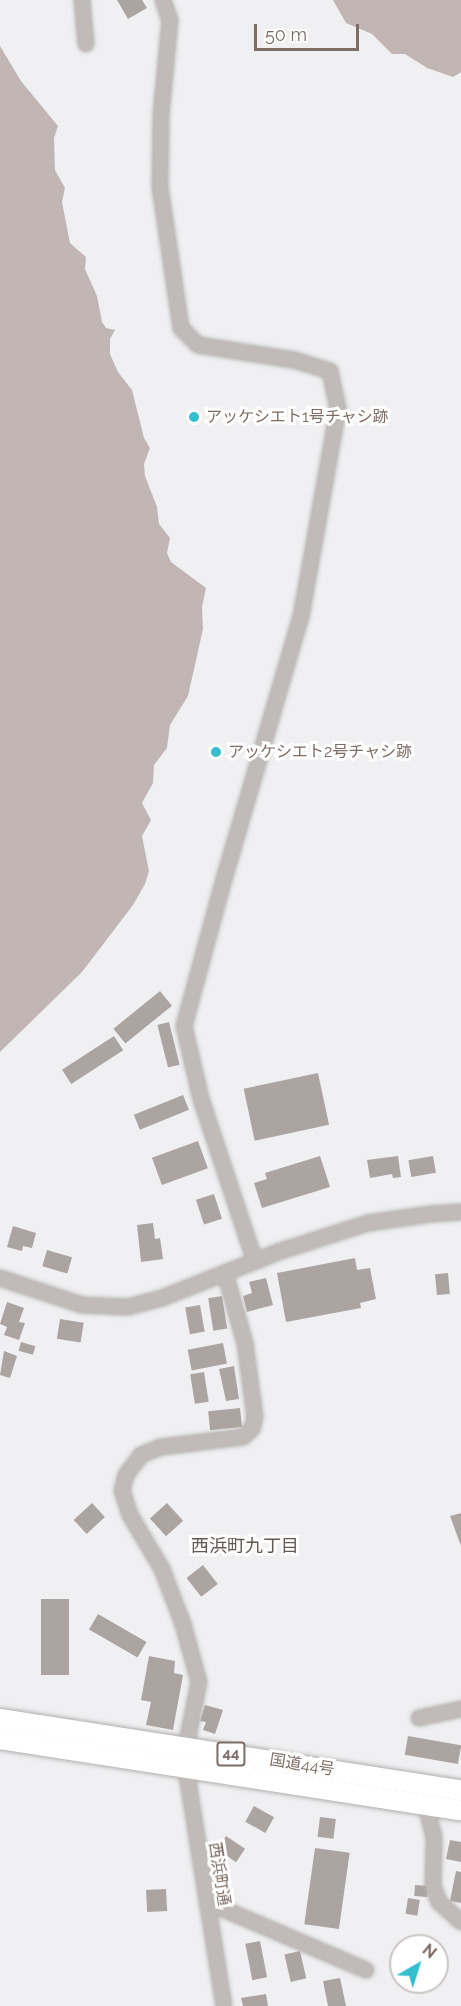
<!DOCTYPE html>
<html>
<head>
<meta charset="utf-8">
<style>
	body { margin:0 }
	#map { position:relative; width:461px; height:2006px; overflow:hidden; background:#f0f0f3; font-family:Raleway,"Noto Sans JP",sans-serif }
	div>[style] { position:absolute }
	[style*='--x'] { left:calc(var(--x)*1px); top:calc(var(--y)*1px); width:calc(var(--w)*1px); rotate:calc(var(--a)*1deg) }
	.water>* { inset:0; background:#c2b6b4 }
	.building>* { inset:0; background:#aca4a0; transform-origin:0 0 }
	.roads { filter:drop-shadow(0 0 2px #b3afac) drop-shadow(0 0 2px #b3afac) }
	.minor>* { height:14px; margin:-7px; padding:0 7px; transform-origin:7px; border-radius:7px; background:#c0bbb8 }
	.highway>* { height:20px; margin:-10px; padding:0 10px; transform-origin:10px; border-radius:10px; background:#fff }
	.dots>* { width:16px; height:16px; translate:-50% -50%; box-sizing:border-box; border:3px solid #fff; border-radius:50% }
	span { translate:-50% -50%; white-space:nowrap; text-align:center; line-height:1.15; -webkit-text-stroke:6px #fff; paint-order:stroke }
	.shield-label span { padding:2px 4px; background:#fff; border:2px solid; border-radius:4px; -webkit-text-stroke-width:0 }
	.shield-label { font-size:15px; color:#7e6d65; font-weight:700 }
	.poi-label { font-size:16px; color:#7e6d65 }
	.left { translate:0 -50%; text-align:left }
	.street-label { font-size:16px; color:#7e6d65 }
	.neighbourhood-label { font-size:18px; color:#645852 }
	.north { position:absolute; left:389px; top:1934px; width:60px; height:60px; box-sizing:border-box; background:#fff; border:2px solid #cbc5c1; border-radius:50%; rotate:39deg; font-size:16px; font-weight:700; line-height:24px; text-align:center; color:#7e6d65 }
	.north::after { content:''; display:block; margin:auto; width:21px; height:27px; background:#34becf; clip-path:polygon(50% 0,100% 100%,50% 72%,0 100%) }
	.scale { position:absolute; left:254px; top:24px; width:105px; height:27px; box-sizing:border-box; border:3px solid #7e6d65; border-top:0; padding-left:8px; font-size:18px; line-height:21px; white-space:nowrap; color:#7e6d65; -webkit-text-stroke:4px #fff; paint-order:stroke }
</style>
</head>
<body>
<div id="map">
	<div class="water">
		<div style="clip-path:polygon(333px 0,461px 0,461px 72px,453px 77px,427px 68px,405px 54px,392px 54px,372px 34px,346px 23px)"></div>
		<div style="clip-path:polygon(0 46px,21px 81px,58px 126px,54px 138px,55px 170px,65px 188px,62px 202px,70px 243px,86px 257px,85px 269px,97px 296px,102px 322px,106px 328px,115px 330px,110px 339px,110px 354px,118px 372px,132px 390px,144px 438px,150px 448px,144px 464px,145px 476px,157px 507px,159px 524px,170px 538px,167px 553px,171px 562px,206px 588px,202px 607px,203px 629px,188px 696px,170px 725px,167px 748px,154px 765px,153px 783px,142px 803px,151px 820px,142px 836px,149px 871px,145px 884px,133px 905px,82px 972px,0 1052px)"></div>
	</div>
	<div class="building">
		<div style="clip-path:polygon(117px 0,142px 0,147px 8px,128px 19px)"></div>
		<div style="left:160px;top:991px;width:19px;height:60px;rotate:51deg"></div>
		<div style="left:169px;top:1022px;width:44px;height:12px;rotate:76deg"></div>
		<div style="left:114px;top:1036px;width:17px;height:62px;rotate:57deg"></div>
		<div style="left:318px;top:1073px;width:53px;height:76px;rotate:78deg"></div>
		<div style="left:183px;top:1095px;width:16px;height:53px;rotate:68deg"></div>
		<div style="left:198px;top:1141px;width:29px;height:49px;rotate:70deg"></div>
		<div style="clip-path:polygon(320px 1156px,330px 1187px,262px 1208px,254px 1183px,267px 1179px,265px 1173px)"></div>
		<div style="clip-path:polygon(398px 1156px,401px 1177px,393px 1178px,392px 1174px,370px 1178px,367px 1160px)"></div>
		<div style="left:433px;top:1156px;width:17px;height:25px;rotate:80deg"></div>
		<div style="left:214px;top:1194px;width:26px;height:19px;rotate:72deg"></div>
		<div style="clip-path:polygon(153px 1223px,155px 1239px,160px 1238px,163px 1259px,141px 1262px,137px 1225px)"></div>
		<div style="clip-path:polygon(13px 1226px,36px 1233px,32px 1248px,23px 1246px,22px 1251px,7px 1247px)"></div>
		<div style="left:47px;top:1250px;width:26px;height:17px;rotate:16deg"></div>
		<div style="clip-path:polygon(355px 1258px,357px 1270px,370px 1268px,376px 1299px,360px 1303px,361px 1308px,286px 1322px,277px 1273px)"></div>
		<div style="left:448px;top:1273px;width:21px;height:13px;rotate:85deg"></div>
		<div style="clip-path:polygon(266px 1278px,273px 1305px,247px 1312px,243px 1296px,252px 1293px,249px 1282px)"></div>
		<div style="left:222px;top:1296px;width:33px;height:14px;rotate:81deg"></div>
		<div style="clip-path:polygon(7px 1302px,24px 1308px,19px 1322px,25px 1323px,19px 1340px,4px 1335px,7px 1327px,0 1324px)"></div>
		<div style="left:200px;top:1305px;width:27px;height:15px;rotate:80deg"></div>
		<div style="left:60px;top:1319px;width:24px;height:20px;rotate:9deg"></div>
		<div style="left:21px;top:1342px;width:15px;height:9px;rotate:16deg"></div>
		<div style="left:223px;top:1343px;width:21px;height:36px;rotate:79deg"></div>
		<div style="clip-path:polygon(4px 1351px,17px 1356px,10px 1378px,0 1375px)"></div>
		<div style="clip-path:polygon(234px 1366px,239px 1399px,226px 1401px,219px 1369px)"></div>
		<div style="left:204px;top:1372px;width:30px;height:14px;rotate:81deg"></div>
		<div style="left:240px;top:1408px;width:19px;height:32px;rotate:84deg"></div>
		<div style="left:92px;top:1503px;width:19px;height:25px;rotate:47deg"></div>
		<div style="left:167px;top:1503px;width:24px;height:23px;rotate:48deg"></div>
		<div style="clip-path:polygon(461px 1513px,461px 1546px,450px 1516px)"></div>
		<div style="left:203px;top:1565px;width:24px;height:21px;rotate:52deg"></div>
		<div style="left:41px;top:1599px;width:28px;height:76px"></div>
		<div style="left:98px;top:1614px;width:56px;height:18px;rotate:30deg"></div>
		<div style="clip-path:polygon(149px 1656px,175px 1661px,174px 1673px,183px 1675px,173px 1730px,146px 1725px,151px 1702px,141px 1700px)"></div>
		<div style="clip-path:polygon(205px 1705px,223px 1710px,215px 1734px,203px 1730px,206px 1722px,200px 1721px)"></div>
		<div style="left:408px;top:1736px;width:54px;height:19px;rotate:10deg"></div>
		<div style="left:254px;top:1806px;width:23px;height:18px;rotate:29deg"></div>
		<div style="left:320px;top:1817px;width:16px;height:20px;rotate:7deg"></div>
		<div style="left:226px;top:1836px;width:23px;height:16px;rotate:34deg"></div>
		<div style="clip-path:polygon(450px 1840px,461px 1842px,461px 1862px,446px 1859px)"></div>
		<div style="left:315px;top:1848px;width:35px;height:77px;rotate:8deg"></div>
		<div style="clip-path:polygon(456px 1871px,461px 1872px,461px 1903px,450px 1901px)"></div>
		<div style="left:415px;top:1885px;width:13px;height:11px;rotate:4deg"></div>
		<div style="left:166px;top:1889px;width:22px;height:20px;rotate:87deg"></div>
		<div style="left:408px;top:1898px;width:12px;height:16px;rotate:9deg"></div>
		<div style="left:260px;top:1941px;width:37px;height:15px;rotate:79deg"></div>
		<div style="left:300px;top:1951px;width:28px;height:16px;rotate:77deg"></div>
		<div style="clip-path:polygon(340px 1978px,346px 2006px,328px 2006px,323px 1981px)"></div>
		<div style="clip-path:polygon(266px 1994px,268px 2006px,243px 2006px,241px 1998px)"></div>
	</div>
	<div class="roads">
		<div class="minor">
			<div style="--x:82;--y:0;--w:44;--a:84.8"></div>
			<div style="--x:163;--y:0;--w:21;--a:71"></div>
			<div style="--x:170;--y:20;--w:96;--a:95.4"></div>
			<div style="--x:161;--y:116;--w:71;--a:90.8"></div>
			<div style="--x:160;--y:187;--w:143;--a:81.5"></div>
			<div style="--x:181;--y:328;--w:24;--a:45"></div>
			<div style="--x:198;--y:345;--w:97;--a:8.9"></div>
			<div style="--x:294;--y:360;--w:38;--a:17"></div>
			<div style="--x:330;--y:371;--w:39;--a:78"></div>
			<div style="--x:338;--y:409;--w:210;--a:100.1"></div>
			<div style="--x:301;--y:616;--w:274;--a:106.3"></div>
			<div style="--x:224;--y:879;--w:152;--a:105.2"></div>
			<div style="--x:184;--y:1026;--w:75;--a:76.9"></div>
			<div style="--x:201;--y:1099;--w:171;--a:71.6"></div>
			<div style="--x:0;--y:1278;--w:86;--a:18.2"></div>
			<div style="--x:82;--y:1305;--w:46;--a:2.5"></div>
			<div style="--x:128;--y:1307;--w:35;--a:-15"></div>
			<div style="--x:162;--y:1298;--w:128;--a:-21.6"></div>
			<div style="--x:281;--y:1251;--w:91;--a:-17.8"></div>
			<div style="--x:368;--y:1223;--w:64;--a:-8.1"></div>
			<div style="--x:431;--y:1214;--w:30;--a:-4"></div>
			<div style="--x:419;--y:1718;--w:43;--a:-12.1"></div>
			<div style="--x:424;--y:1798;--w:40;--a:75.6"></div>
			<div style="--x:434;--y:1837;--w:49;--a:91.2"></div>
			<div style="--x:433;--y:1886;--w:17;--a:69"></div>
			<div style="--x:439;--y:1902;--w:30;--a:42"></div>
			<div style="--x:207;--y:1902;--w:173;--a:23.2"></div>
			<div style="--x:224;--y:2006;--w:241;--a:-99.1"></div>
			<div style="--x:186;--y:1768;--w:21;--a:-90"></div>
			<div style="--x:186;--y:1747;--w:66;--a:-78.7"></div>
			<div style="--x:199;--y:1682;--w:60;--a:-105.4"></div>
			<div style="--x:183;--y:1624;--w:59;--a:-110.9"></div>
			<div style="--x:162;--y:1569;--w:63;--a:-120.7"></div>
			<div style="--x:130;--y:1515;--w:25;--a:-108"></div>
			<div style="--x:122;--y:1491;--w:16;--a:-76"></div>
			<div style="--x:126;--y:1475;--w:25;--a:-53"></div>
			<div style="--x:141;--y:1455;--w:22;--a:-22"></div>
			<div style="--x:161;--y:1447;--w:83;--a:-7"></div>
			<div style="--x:243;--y:1437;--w:12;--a:-42"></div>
			<div style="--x:252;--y:1429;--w:12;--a:-76"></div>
			<div style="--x:255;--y:1417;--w:75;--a:-97.7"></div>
			<div style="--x:245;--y:1343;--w:73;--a:-105.9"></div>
		</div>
		<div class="highway">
			<div style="--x:0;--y:1719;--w:466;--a:8.8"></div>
			<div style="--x:0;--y:1739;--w:466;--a:8.8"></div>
		</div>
	</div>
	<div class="dots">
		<div style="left:194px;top:417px;background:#34becf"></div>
		<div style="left:216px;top:752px;background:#34becf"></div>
	</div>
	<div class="shield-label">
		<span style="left:231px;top:1754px">44</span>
	</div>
	<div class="poi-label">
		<span class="left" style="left:206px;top:417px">アッケシエト1号チャシ跡</span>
		<span class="left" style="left:228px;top:752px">アッケシエト2号チャシ跡</span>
	</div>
	<div class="street-label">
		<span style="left:302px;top:1765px;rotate:9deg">国道44号</span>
		<span style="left:219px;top:1874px;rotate:81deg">西浜町通</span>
	</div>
	<div class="neighbourhood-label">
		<span style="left:245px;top:1546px">西浜町九丁目</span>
	</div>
	<div class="north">N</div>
	<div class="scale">50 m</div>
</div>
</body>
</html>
